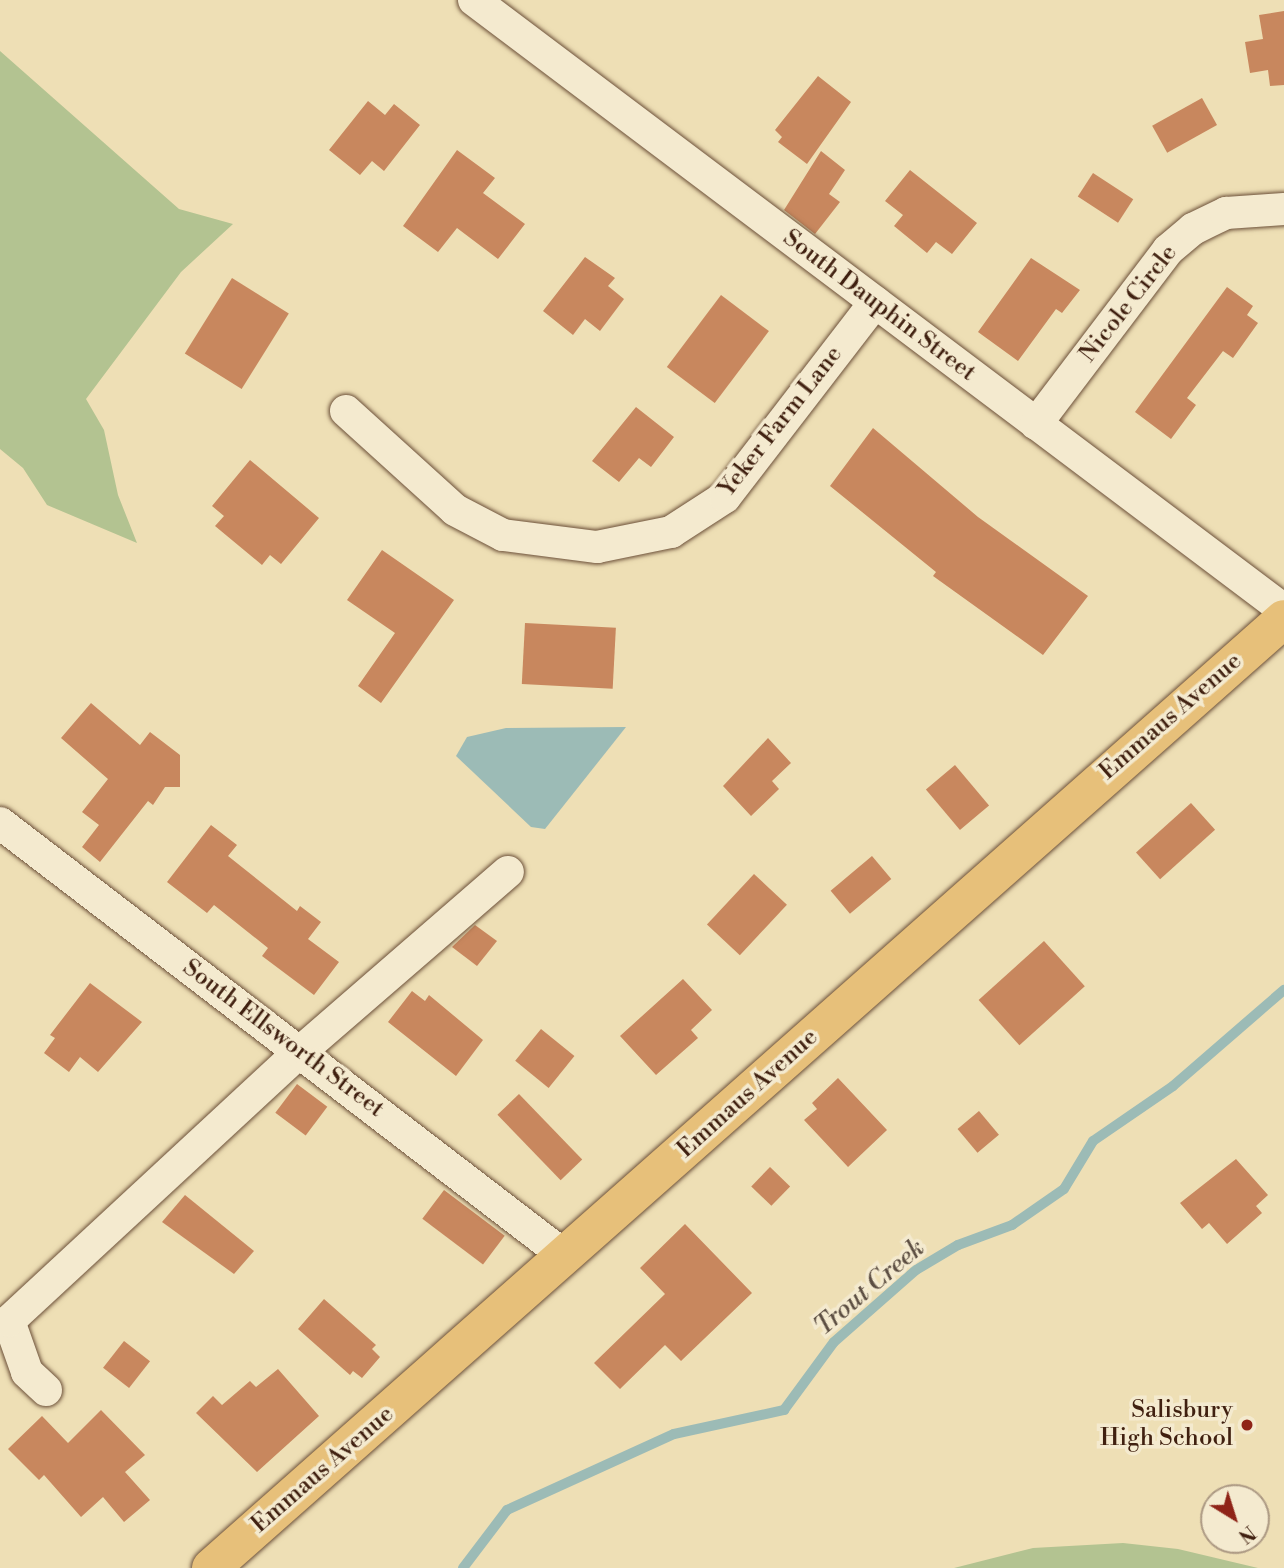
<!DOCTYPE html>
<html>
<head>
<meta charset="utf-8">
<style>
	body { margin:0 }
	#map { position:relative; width:1284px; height:1568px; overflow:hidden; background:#eedfb5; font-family:"Libre Bodoni",serif }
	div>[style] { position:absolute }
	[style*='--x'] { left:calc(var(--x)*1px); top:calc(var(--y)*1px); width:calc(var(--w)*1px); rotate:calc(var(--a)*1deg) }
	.green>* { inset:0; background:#b3c391 }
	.water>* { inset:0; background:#9cbbb6 }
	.stream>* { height:10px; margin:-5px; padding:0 5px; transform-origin:5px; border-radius:5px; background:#9cbbb6 }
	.building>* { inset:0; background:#c8875e; transform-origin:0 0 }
	.roads { filter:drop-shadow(0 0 2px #6c5039) drop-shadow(0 0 2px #6c5039) }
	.minor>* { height:32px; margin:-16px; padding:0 16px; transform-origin:16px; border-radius:16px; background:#f4eacf }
	.major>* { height:38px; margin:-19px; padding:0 19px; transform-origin:19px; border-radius:19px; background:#e7c07a }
	.dots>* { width:19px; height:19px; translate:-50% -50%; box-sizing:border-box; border:4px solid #f4eacf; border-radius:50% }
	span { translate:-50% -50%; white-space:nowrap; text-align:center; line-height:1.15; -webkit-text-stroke:7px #f4eacf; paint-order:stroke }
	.street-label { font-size:24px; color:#402010 }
	.poi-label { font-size:24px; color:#402010 }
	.right { translate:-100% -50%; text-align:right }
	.water-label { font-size:26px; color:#5c4e42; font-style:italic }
	.north { position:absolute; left:1200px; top:1484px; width:70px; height:70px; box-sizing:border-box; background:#f4eacf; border:2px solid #ac9983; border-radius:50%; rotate:142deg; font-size:19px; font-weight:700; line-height:28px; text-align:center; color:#402010 }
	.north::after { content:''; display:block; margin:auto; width:24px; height:32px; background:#8f2418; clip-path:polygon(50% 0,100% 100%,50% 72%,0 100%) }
</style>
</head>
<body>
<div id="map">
	<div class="green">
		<div style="clip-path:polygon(0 51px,179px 209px,233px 224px,181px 272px,86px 399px,104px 430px,118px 495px,137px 543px,47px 505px,23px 468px,0 449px)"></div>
		<div style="clip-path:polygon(1123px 1543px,1178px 1549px,1258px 1568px,954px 1568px,1033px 1548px)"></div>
	</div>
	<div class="water">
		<div style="clip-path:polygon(626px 727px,545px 829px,531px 827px,456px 756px,467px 737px,506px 728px)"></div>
	</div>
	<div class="stream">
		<div style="--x:463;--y:1568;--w:73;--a:-52.8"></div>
		<div style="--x:507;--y:1510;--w:183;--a:-24.5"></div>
		<div style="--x:674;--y:1434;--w:113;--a:-12.3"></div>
		<div style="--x:784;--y:1410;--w:84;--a:-53.7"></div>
		<div style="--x:834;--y:1342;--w:109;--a:-41.3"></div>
		<div style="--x:916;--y:1270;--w:49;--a:-30.8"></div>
		<div style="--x:958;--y:1245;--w:58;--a:-20.3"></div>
		<div style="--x:1012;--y:1225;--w:63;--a:-34.7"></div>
		<div style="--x:1064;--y:1189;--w:56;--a:-58.9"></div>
		<div style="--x:1093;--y:1141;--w:97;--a:-34.5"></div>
		<div style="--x:1173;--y:1086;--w:147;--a:-40.9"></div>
	</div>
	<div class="building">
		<div style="clip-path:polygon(1284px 11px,1284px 85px,1270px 86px,1268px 70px,1250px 73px,1245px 42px,1263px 39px,1259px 15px)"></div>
		<div style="clip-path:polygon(818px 76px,851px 102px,807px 164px,778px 142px,782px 137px,775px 130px)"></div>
		<div style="left:1202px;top:98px;width:31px;height:57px;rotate:61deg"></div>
		<div style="clip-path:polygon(368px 101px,385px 115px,394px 104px,420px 125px,384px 171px,372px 161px,360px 175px,329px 150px)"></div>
		<div style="clip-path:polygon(457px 150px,495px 178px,483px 193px,525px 224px,498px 259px,457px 228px,438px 252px,403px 226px)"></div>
		<div style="clip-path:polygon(821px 151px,845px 170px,829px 194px,840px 202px,815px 234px,784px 210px)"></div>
		<div style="clip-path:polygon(910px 170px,977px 223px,952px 254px,936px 242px,927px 253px,894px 226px,903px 215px,885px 201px)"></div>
		<div style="left:1093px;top:173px;width:48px;height:28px;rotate:33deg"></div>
		<div style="clip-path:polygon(585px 257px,615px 278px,608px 286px,624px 299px,600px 331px,585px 319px,573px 335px,543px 311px)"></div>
		<div style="clip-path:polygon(1031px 258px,1080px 290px,1062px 313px,1056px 309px,1018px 361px,978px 332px)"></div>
		<div style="left:232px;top:278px;width:67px;height:89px;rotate:32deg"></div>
		<div style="clip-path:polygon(1227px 287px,1253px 306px,1247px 315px,1258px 323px,1233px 358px,1223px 351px,1187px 398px,1196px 405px,1171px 439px,1135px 412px)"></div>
		<div style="left:721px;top:295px;width:60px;height:90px;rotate:37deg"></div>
		<div style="clip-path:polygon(636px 407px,674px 437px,651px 467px,639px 458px,619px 482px,592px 461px)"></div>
		<div style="clip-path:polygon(873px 428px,978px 517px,1088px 596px,1043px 655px,933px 576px,936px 572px,830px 486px)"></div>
		<div style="clip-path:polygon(250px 460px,319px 518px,281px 564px,270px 555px,262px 565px,215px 526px,224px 516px,212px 506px)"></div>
		<div style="clip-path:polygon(382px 550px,454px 600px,381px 703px,358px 686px,395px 633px,347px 600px)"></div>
		<div style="left:525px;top:623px;width:91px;height:61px;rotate:3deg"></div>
		<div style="clip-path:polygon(91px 703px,140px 745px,150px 732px,180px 755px,180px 787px,165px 787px,153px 805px,148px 801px,100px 862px,82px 847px,99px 825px,82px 812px,108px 779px,61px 738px)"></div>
		<div style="clip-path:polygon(768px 738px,791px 763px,772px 781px,779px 789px,751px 816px,723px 786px)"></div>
		<div style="left:955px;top:765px;width:53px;height:38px;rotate:50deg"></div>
		<div style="left:1191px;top:803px;width:36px;height:74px;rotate:48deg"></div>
		<div style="clip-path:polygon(211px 825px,237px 845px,228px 856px,297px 911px,300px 906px,321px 922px,308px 939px,339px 962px,314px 995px,262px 956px,268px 948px,214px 905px,207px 913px,167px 882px)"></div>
		<div style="left:872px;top:856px;width:30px;height:54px;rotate:50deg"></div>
		<div style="left:754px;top:874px;width:45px;height:69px;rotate:43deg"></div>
		<div style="clip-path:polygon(475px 925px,497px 941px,477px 966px,452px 947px)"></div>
		<div style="left:1044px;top:941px;width:61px;height:88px;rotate:48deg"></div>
		<div style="clip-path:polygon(683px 979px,712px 1010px,691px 1030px,698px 1038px,656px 1075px,620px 1036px)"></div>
		<div style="clip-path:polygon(90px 983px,142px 1022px,98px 1072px,80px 1057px,69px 1072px,44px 1053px,55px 1038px,50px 1035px)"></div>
		<div style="clip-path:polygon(412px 991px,425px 1001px,429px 995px,483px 1040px,456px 1076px,388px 1022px)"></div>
		<div style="left:541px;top:1029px;width:43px;height:41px;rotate:39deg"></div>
		<div style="clip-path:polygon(838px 1078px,887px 1130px,848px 1167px,804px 1120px,817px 1109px,812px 1103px)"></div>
		<div style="left:297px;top:1084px;width:38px;height:36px;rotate:37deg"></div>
		<div style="left:519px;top:1094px;width:91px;height:30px;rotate:46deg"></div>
		<div style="left:979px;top:1111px;width:31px;height:28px;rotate:50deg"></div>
		<div style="clip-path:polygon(1236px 1159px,1268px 1195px,1256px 1206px,1262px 1213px,1227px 1244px,1209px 1223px,1202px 1229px,1180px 1203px)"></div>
		<div style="left:770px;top:1167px;width:28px;height:27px;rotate:44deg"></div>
		<div style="left:444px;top:1190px;width:76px;height:36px;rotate:37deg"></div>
		<div style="clip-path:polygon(185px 1195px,254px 1251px,234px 1274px,162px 1222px)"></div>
		<div style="clip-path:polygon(685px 1224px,752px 1293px,681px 1361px,665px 1345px,620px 1389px,594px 1363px,665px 1294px,640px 1268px)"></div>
		<div style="clip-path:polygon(324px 1299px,376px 1345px,372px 1349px,380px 1357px,362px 1378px,353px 1371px,350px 1375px,298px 1329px)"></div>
		<div style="left:124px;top:1341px;width:33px;height:34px;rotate:38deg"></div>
		<div style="clip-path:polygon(278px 1369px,319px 1416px,257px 1472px,196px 1413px,213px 1396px,222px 1405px,250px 1381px,256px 1387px)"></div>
		<div style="clip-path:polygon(101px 1410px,145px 1455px,125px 1472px,150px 1500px,124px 1522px,103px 1497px,81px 1517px,44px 1475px,39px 1480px,8px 1449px,42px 1416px,68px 1443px)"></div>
	</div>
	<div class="roads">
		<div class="minor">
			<div style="--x:474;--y:0;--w:1014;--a:36.98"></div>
			<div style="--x:346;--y:411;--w:147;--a:42.2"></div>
			<div style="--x:455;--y:510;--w:54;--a:27.5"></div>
			<div style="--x:503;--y:535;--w:95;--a:7.3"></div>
			<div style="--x:597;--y:547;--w:76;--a:-11.5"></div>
			<div style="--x:671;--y:532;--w:64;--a:-32.9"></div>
			<div style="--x:725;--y:497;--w:246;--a:-52.4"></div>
			<div style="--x:1036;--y:424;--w:218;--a:-52.8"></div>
			<div style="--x:1168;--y:250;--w:33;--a:-40"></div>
			<div style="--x:1193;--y:229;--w:37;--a:-26"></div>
			<div style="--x:1226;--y:213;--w:58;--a:-3.9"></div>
			<div style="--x:0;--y:823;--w:712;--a:37.47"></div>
			<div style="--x:46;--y:1390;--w:26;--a:-137"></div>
			<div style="--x:27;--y:1372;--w:54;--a:-109.4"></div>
			<div style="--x:9;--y:1321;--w:396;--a:-42.8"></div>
			<div style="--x:300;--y:1052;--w:275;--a:-40.9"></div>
		</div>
		<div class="major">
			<div style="--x:211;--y:1568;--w:1432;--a:-41.49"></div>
		</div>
	</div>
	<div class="dots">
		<div style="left:1247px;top:1425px;background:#8f2418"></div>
	</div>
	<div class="street-label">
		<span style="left:1129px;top:304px;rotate:-52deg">Nicole Circle</span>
		<span style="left:879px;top:306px;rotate:37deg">South Dauphin Street</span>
		<span style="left:781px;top:422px;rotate:-52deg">Yeker Farm Lane</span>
		<span style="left:1171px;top:717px;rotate:-41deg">Emmaus Avenue</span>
		<span style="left:283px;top:1039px;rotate:37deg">South Ellsworth Street</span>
		<span style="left:748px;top:1094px;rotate:-42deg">Emmaus Avenue</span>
		<span style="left:323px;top:1470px;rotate:-41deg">Emmaus Avenue</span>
	</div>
	<div class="poi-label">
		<span class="right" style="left:1233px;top:1425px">Salisbury<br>High School</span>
	</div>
	<div class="water-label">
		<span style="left:870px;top:1288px;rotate:-40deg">Trout Creek</span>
	</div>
	<div class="north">N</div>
</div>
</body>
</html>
